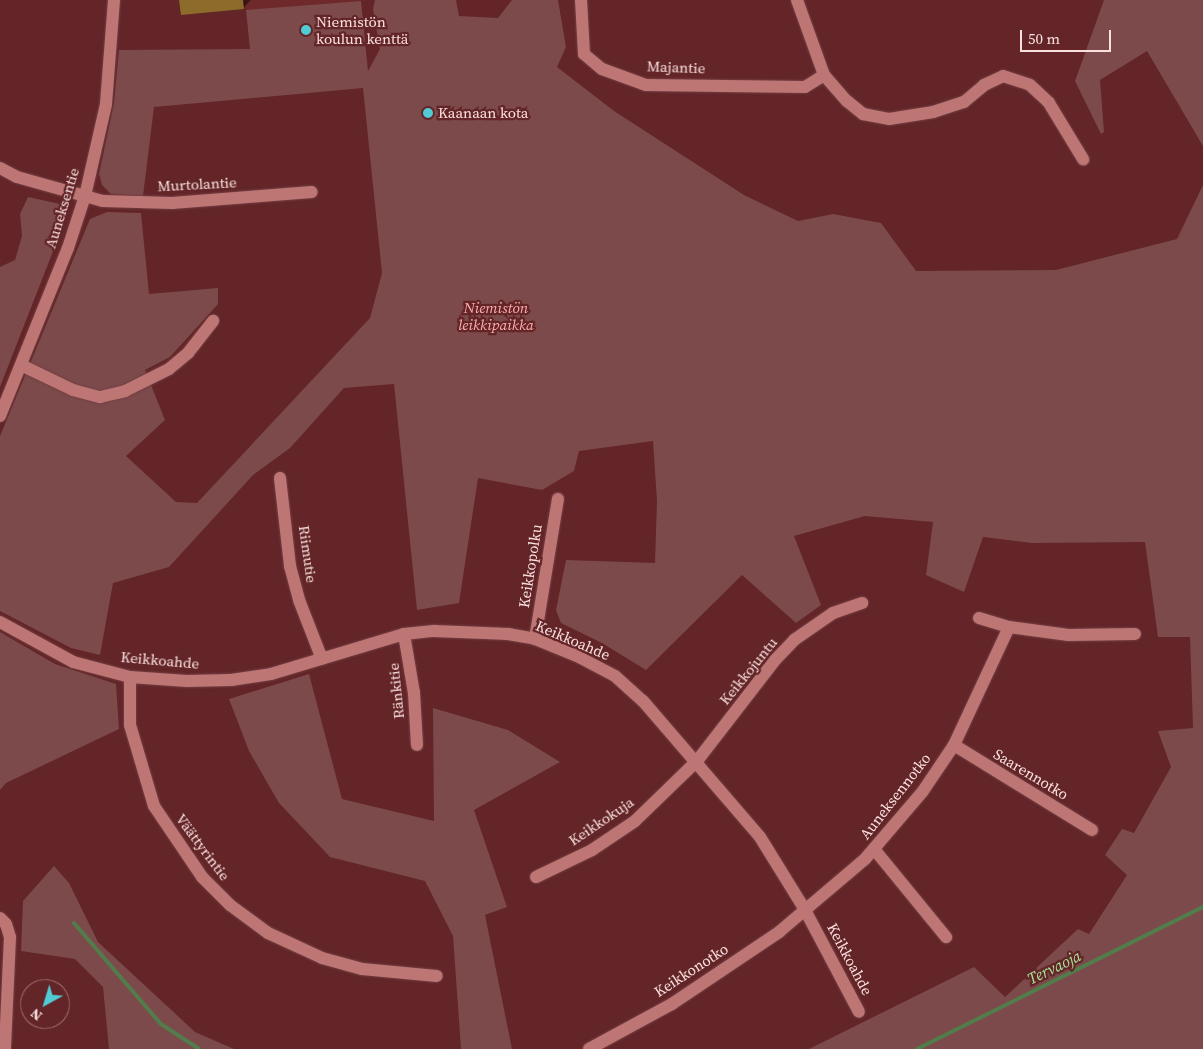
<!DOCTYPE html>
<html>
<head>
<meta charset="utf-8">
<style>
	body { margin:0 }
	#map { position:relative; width:1203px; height:1049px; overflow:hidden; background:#632527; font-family:"Source Serif 4",serif }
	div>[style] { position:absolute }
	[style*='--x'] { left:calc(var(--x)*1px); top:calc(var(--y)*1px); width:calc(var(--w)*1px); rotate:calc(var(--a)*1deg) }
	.built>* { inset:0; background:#70292b }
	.green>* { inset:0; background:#7c4a4a }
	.shadow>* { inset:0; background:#0007 }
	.stream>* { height:4px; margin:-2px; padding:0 2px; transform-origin:2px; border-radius:2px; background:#527c4b }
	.building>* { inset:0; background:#8d6b2b }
	.roads { filter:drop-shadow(0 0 1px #744045) drop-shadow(0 0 1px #744045) }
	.minor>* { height:12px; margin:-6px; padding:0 6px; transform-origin:6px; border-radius:6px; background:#be7675 }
	.dots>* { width:14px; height:14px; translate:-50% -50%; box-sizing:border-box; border:2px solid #632527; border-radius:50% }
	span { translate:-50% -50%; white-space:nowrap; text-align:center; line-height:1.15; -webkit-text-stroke:4.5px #632527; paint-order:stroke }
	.poi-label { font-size:15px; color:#fae1e0 }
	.left { translate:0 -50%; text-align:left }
	.street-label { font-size:15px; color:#fae1e0 }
	.park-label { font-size:15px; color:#ffafad; font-style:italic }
	.water-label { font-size:16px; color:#a5e49a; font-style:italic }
	.north { position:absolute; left:20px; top:979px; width:50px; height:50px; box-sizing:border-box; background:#632527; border:1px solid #9f7071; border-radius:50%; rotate:219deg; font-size:14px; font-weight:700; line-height:20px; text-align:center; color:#fae1e0 }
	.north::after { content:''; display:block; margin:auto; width:18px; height:22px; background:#51ccd4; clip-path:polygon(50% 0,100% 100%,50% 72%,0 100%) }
	.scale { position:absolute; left:1020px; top:30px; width:91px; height:22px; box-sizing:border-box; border:2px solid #fae1e0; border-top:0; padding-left:6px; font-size:15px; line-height:18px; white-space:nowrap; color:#fae1e0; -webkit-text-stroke:4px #632527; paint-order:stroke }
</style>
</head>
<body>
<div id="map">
	<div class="built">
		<div style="clip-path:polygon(245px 0,370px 0,246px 10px)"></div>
	</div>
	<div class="green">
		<div style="clip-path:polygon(375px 0,456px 0,459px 16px,498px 18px,512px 0,558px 0,566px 47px,557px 67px,614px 111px,744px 195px,798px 221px,833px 214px,881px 223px,916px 271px,1056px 270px,1177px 239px,1203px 185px,1203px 1049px,809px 1049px,974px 967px,1005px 997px,1078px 929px,1089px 934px,1127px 875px,1105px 855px,1122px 829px,1134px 833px,1171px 767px,1158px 731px,1193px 728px,1190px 637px,1158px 637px,1145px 542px,1032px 543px,983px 537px,964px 592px,926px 575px,933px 522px,865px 516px,794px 536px,821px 605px,796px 623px,742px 575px,646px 670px,602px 643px,561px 623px,556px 610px,566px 560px,655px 563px,657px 501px,653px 441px,579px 451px,574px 471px,542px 490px,478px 478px,459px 603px,417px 610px,394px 384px,344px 388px,290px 448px,253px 475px,169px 567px,113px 583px,100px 655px,71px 648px,0 611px,0 436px,90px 219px,107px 212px,141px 213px,149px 294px,218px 288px,218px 304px,170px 357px,145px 370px,165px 420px,126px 456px,176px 502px,197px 503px,370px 318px,382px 273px,363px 88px,154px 107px,143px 196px,111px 194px,102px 185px,99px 174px,114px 103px,119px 50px,250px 49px,246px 10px,361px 1px,368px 71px,380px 49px,373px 9px)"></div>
		<div style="clip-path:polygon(1104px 0,1203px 0,1203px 146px,1147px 51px,1100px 80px,1104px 132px,1101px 134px,1075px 81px)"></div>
		<div style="clip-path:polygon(28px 197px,60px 204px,66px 218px,0 387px,0 267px,15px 260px,22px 236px,20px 214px)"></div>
		<div style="clip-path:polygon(0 632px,55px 664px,116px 684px,119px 729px,6px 783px,0 790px)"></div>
		<div style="clip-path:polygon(309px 674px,342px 799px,434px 821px,433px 708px,508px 730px,560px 762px,474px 810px,507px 907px,485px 915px,512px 1049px,461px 1049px,453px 936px,425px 881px,330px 857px,279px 803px,249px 751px,229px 699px)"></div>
		<div style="clip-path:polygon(54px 866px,69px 883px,98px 942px,195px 1032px,234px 1049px,109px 1049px,103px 987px,75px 959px,21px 951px,23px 901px)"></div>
	</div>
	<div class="shadow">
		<div style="clip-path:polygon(181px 0,251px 0,243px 8px)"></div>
	</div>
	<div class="stream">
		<div style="--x:74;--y:923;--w:133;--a:49.3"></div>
		<div style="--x:161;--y:1024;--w:45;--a:33.3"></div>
		<div style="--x:917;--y:1049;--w:319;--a:-26.4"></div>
	</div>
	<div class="building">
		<div style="clip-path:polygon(179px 0,243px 0,244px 9px,181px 15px)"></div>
		<div style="clip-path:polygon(429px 108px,433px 112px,427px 117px,424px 114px)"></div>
	</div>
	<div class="roads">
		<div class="minor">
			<div style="--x:581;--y:0;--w:54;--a:86.8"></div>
			<div style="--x:584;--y:54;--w:23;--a:40"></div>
			<div style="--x:602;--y:69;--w:47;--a:20"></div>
			<div style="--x:646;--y:85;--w:159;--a:0.7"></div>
			<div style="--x:805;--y:87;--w:22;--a:-32"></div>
			<div style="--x:797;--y:0;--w:80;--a:70.2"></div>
			<div style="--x:824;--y:75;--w:35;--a:49"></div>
			<div style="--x:847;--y:101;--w:21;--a:39"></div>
			<div style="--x:863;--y:114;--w:26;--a:11"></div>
			<div style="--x:889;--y:119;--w:45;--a:-9"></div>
			<div style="--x:933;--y:112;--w:33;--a:-18"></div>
			<div style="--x:964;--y:102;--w:26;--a:-40"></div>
			<div style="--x:984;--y:85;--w:21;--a:-25"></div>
			<div style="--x:1003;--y:76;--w:28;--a:18"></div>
			<div style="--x:1030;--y:85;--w:26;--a:43"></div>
			<div style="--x:1049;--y:103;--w:66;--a:58.7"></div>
			<div style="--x:0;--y:168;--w:19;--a:28"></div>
			<div style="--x:17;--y:177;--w:89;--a:15.6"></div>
			<div style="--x:103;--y:201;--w:69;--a:1.7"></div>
			<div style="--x:172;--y:203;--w:140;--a:-4.5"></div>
			<div style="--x:21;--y:365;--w:58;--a:25.7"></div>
			<div style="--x:73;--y:390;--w:28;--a:15"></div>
			<div style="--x:100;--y:397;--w:26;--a:-13"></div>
			<div style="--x:125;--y:391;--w:49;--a:-26.6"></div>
			<div style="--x:169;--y:369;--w:25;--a:-40"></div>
			<div style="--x:188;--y:353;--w:41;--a:-52"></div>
			<div style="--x:0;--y:416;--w:181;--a:-68"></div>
			<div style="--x:68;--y:248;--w:55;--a:-71.9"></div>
			<div style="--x:85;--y:196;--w:94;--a:-77.1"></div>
			<div style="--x:106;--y:104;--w:104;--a:-85.6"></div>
			<div style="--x:280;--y:478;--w:89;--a:83.5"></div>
			<div style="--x:290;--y:566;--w:35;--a:75"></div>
			<div style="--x:299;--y:600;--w:63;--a:68.7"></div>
			<div style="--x:979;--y:618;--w:31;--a:17"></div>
			<div style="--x:1009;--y:627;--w:60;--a:7.7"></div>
			<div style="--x:1068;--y:635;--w:67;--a:-0.9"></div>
			<div style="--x:0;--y:622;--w:83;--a:28.7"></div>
			<div style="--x:73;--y:662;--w:59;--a:14.7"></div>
			<div style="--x:130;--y:677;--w:57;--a:4"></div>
			<div style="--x:187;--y:681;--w:44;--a:-1.3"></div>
			<div style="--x:231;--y:680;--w:40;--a:-8.5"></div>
			<div style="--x:271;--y:674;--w:139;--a:-16.7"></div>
			<div style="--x:404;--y:634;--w:30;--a:-6"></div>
			<div style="--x:434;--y:631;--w:74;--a:2.3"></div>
			<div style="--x:508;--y:634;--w:27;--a:10"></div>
			<div style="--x:535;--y:639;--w:45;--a:22"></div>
			<div style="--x:577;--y:656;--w:43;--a:27.8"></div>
			<div style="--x:615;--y:676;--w:38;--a:42"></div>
			<div style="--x:643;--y:701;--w:179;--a:49.3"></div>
			<div style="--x:760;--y:837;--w:86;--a:58.3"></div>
			<div style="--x:805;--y:910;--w:115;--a:62.1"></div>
			<div style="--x:404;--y:634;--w:60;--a:80.4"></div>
			<div style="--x:414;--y:693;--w:52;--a:86.7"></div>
			<div style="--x:535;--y:639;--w:142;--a:-80.7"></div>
			<div style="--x:130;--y:677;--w:48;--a:90"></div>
			<div style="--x:130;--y:725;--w:84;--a:73.5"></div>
			<div style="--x:154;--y:806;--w:86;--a:55.9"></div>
			<div style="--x:202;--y:877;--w:40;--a:45"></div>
			<div style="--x:230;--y:905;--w:47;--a:36.4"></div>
			<div style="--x:268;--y:933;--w:60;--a:24.8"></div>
			<div style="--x:322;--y:958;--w:41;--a:15.4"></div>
			<div style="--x:362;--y:969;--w:75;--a:5.3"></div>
			<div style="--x:954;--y:745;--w:162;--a:31.6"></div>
			<div style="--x:874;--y:849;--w:114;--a:50.7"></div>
			<div style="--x:536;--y:877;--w:62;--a:-25.7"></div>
			<div style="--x:592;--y:850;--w:52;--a:-34"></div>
			<div style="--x:635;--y:821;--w:86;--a:-44.1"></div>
			<div style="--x:697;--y:761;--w:128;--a:-52.3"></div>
			<div style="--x:775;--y:660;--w:28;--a:-46"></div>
			<div style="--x:794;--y:640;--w:47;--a:-34.7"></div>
			<div style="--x:833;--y:613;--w:31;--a:-19"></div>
			<div style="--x:0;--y:918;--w:8;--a:45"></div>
			<div style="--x:6;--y:924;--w:14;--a:73"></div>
			<div style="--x:10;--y:937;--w:112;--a:92.6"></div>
			<div style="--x:589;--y:1049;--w:94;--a:-28.5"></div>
			<div style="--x:672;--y:1004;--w:129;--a:-33.9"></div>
			<div style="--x:779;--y:932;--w:113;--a:-40.3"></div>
			<div style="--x:865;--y:859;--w:89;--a:-49.5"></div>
			<div style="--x:923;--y:791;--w:55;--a:-56"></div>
			<div style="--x:954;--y:745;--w:130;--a:-65"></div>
		</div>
	</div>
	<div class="dots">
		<div style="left:306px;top:30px;background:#51ccd4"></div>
		<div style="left:428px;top:113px;background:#51ccd4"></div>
	</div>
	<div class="poi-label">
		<span class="left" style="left:316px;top:30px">Niemistön<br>koulun kenttä</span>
		<span class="left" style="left:438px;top:113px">Kaanaan kota</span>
	</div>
	<div class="street-label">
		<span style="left:676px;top:67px;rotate:2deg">Majantie</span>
		<span style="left:197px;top:184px;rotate:-3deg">Murtolantie</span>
		<span style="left:62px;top:208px;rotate:-73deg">Auneksentie</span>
		<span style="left:308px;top:554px;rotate:82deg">Riimutie</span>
		<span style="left:530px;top:566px;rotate:-81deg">Keikkopolku</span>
		<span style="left:573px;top:640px;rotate:23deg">Keikkoahde</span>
		<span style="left:160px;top:660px;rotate:5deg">Keikkoahde</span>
		<span style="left:748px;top:671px;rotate:-51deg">Keikkojuntu</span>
		<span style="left:396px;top:691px;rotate:-96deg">Ränkitie</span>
		<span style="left:1031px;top:774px;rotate:31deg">Saarennotko</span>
		<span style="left:895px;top:796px;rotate:-52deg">Auneksennotko</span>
		<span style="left:601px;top:821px;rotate:-34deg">Keikkokuja</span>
		<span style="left:203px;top:847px;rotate:53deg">Väättyrintie</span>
		<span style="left:850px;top:959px;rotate:62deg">Keikkoahde</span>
		<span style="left:691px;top:970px;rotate:-33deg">Keikkonotko</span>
	</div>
	<div class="park-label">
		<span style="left:496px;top:316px">Niemistön<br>leikkipaikka</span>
	</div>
	<div class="water-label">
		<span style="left:1054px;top:967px;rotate:-26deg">Tervaoja</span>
	</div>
	<div class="north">N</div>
	<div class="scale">50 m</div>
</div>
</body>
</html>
